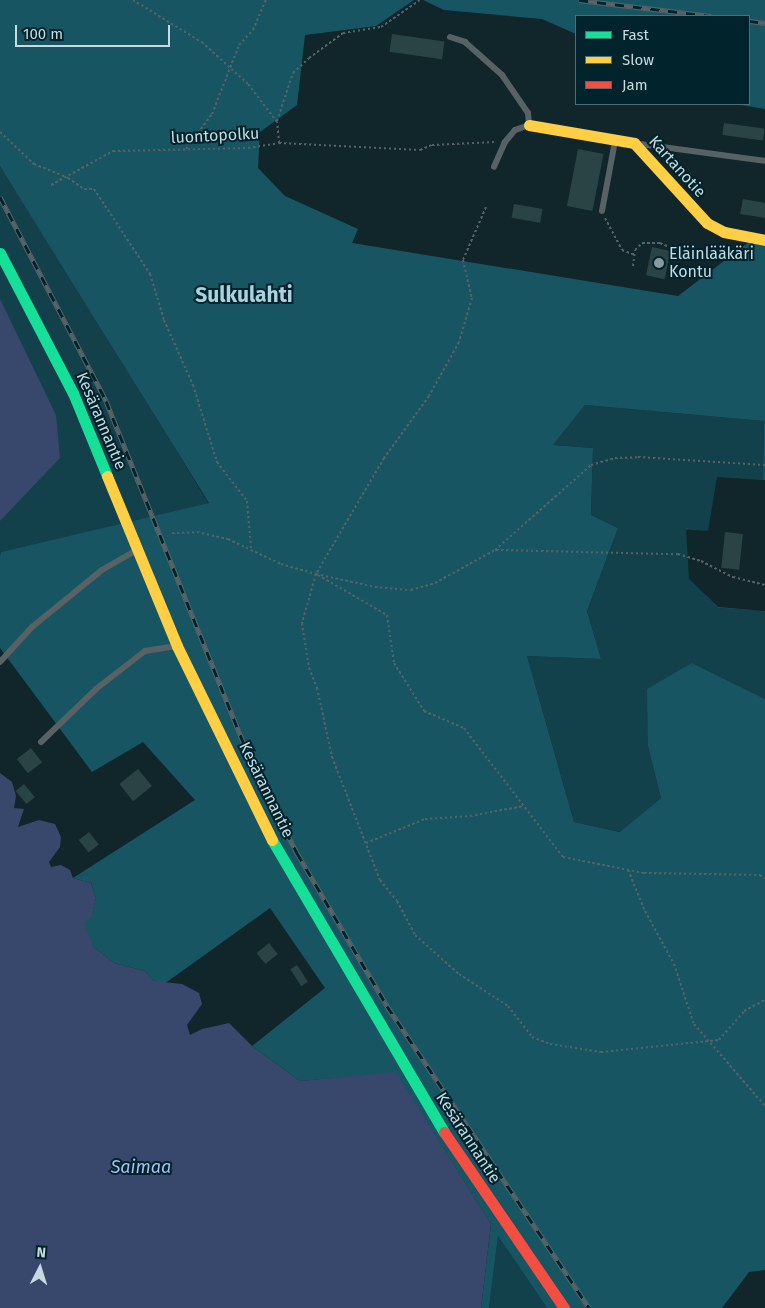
<!DOCTYPE html>
<html>
<head>
<meta charset="utf-8">
<style>
	body { margin:0 }
	#map { position:relative; width:765px; height:1308px; overflow:hidden; background:#11262b; font-family:"Fira Sans",sans-serif }
	div>[style] { position:absolute }
	[style*='--x'] { left:calc(var(--x)*1px); top:calc(var(--y)*1px); width:calc(var(--w)*1px); rotate:calc(var(--a)*1deg) }
	.green>* { inset:0; background:#12404b }
	.forest>* { inset:0; background:#175563 }
	.water>* { inset:0; background:#38476c }
	.building>* { inset:0; background:#2a4345; transform-origin:0 0 }
	.path>* { height:2px; margin-top:-1px; transform-origin:0; background:repeating-linear-gradient(90deg,#576266 0 2.5px,transparent 0 5px) }
	.lane>* { height:6px; margin:-3px; padding:0 3px; transform-origin:3px; border-radius:3px; background:#586164 }
	.fast>* { height:11px; margin:-5.5px; padding:0 5.5px; transform-origin:5.5px; border-radius:5.5px; background:#16e098 }
	.slow>* { height:11px; margin:-5.5px; padding:0 5.5px; transform-origin:5.5px; border-radius:5.5px; background:#ffcf43 }
	.jam>* { height:11px; margin:-5.5px; padding:0 5.5px; transform-origin:5.5px; border-radius:5.5px; background:#f24e42 }
	.rail>* { height:5px; margin-top:-2.5px; transform-origin:0; background:repeating-linear-gradient(90deg,#00232c 0 9px,#586367 0 18px); box-sizing:border-box; border-block:1px solid #586367 }
	.dots>* { width:14px; height:14px; translate:-50% -50%; box-sizing:border-box; border:2px solid #00232c; border-radius:50% }
	span { translate:-50% -50%; white-space:nowrap; text-align:center; line-height:1.15; -webkit-text-stroke:4px #00232c; paint-order:stroke }
	.street-label { font-size:16px; color:#c7dae0 }
	.poi-label { font-size:16px; color:#c7dae0 }
	.left { translate:0 -50%; text-align:left }
	.water-label { font-size:18px; color:#aabef4; font-style:italic }
	.district-label { font-size:21px; color:#abd2de; font-weight:700 }
	.legend { position:absolute; left:575px; top:15px; width:175px; height:90px; box-sizing:border-box; background:#00232c; border:1px solid #506c74; margin:0; padding:6px 9px; list-style:none; font-size:15px; color:#c7dae0 }
	.legend li { display:flex; align-items:center; gap:10px; height:25px }
	.legend b { width:25px; border:1px solid #506c74 }
	.north { position:absolute; left:15px; top:1243px; width:50px; height:50px; -webkit-text-stroke:4px #00232c; paint-order:stroke; rotate:5deg; font-size:14px; font-weight:700; line-height:20px; text-align:center; color:#c7dae0 }
	.north::after { content:''; display:block; margin:auto; width:18px; height:22px; background:#c7dae0; clip-path:polygon(50% 0,100% 100%,50% 72%,0 100%) }
	.scale { position:absolute; left:15px; top:25px; width:155px; height:22px; box-sizing:border-box; border:2px solid #c7dae0; border-top:0; padding-left:6px; font-size:15px; line-height:18px; white-space:nowrap; color:#c7dae0; -webkit-text-stroke:4px #00232c; paint-order:stroke }
</style>
</head>
<body>
<div id="map">
	<div class="green">
		<div style="clip-path:polygon(0 166px,13px 184px,209px 504px,1px 552px,0 556px)"></div>
		<div style="clip-path:polygon(585px 405px,764px 421px,763px 480px,717px 477px,708px 531px,686px 528px,689px 579px,718px 608px,765px 611px,765px 699px,692px 663px,648px 746px,661px 798px,621px 832px,574px 822px,527px 656px,601px 659px,587px 611px,618px 528px,591px 515px,593px 448px,553px 445px)"></div>
		<div style="clip-path:polygon(498px 1236px,547px 1308px,489px 1308px)"></div>
	</div>
	<div class="forest">
		<div style="clip-path:polygon(0 0,414px 0,376px 26px,305px 35px,297px 105px,260px 132px,258px 168px,285px 196px,358px 229px,352px 243px,678px 296px,749px 242px,765px 244px,765px 480px,717px 477px,708px 531px,686px 529px,689px 579px,718px 607px,765px 611px,718px 608px,689px 579px,686px 528px,708px 531px,717px 477px,763px 480px,764px 421px,585px 405px,553px 445px,593px 448px,591px 515px,618px 528px,587px 611px,601px 659px,527px 656px,574px 822px,620px 832px,661px 798px,648px 746px,647px 689px,692px 663px,765px 699px,765px 1270px,749px 1272px,722px 1308px,547px 1308px,498px 1236px,489px 1308px,481px 1308px,491px 1224px,396px 1073px,300px 1081px,252px 1046px,325px 988px,270px 908px,164px 984px,154px 981px,145px 971px,114px 963px,94px 947px,83px 923px,92px 914px,96px 898px,91px 883px,73px 878px,195px 800px,143px 742px,92px 772px,0 648px,0 556px,1px 552px,209px 503px,0 166px)"></div>
		<div style="clip-path:polygon(423px 0,765px 0,765px 109px,735px 104px,749px 104px,749px 16px,576px 16px,576px 34px,542px 19px,444px 10px)"></div>
	</div>
	<div class="water">
		<div style="clip-path:polygon(0 299px,56px 415px,60px 458px,0 521px)"></div>
		<div style="clip-path:polygon(0 773px,12px 782px,16px 796px,14px 808px,24px 809px,18px 827px,39px 820px,55px 824px,61px 837px,60px 847px,49px 862px,51px 867px,61px 865px,70px 870px,73px 878px,91px 883px,96px 898px,92px 915px,84px 923px,94px 947px,114px 963px,145px 971px,154px 981px,182px 984px,199px 993px,202px 1004px,187px 1025px,190px 1035px,202px 1029px,229px 1023px,252px 1046px,300px 1081px,396px 1072px,491px 1224px,481px 1308px,0 1308px)"></div>
	</div>
	<div class="building">
		<div style="left:392px;top:34px;width:53px;height:18px;rotate:8deg"></div>
		<div style="left:724px;top:123px;width:41px;height:12px;rotate:8deg"></div>
		<div style="left:578px;top:149px;width:26px;height:58px;rotate:11deg"></div>
		<div style="clip-path:polygon(743px 199px,765px 203px,765px 218px,740px 214px)"></div>
		<div style="left:514px;top:204px;width:29px;height:14px;rotate:10deg"></div>
		<div style="left:652px;top:247px;width:19px;height:29px;rotate:12deg"></div>
		<div style="left:725px;top:532px;width:18px;height:36px;rotate:6deg"></div>
		<div style="left:31px;top:748px;width:18px;height:18px;rotate:52deg"></div>
		<div style="left:138px;top:769px;width:22px;height:24px;rotate:51deg"></div>
		<div style="left:24px;top:784px;width:17px;height:11px;rotate:50deg"></div>
		<div style="left:89px;top:832px;width:16px;height:13px;rotate:52deg"></div>
		<div style="left:269px;top:943px;width:14px;height:16px;rotate:51deg"></div>
		<div style="left:297px;top:965px;width:20px;height:8px;rotate:57deg"></div>
	</div>
	<div class="path">
		<div style="--x:277;--y:121;--w:51;--a:-71.6"></div>
		<div style="--x:293;--y:73;--w:22;--a:-43"></div>
		<div style="--x:309;--y:58;--w:42;--a:-36.3"></div>
		<div style="--x:343;--y:33;--w:38;--a:-9"></div>
		<div style="--x:381;--y:27;--w:47;--a:-34.7"></div>
		<div style="--x:0;--y:132;--w:47;--a:43.3"></div>
		<div style="--x:34;--y:164;--w:37;--a:22"></div>
		<div style="--x:68;--y:178;--w:19;--a:35"></div>
		<div style="--x:84;--y:189;--w:10;--a:0"></div>
		<div style="--x:94;--y:189;--w:102;--a:56.6"></div>
		<div style="--x:150;--y:274;--w:48;--a:73.1"></div>
		<div style="--x:164;--y:320;--w:71;--a:66"></div>
		<div style="--x:193;--y:385;--w:81;--a:72.7"></div>
		<div style="--x:217;--y:462;--w:49;--a:52.4"></div>
		<div style="--x:247;--y:501;--w:48;--a:85.2"></div>
		<div style="--x:279;--y:143;--w:141;--a:2.8"></div>
		<div style="--x:420;--y:150;--w:13;--a:-23"></div>
		<div style="--x:432;--y:145;--w:63;--a:-2.7"></div>
		<div style="--x:186;--y:149;--w:44;--a:-53.4"></div>
		<div style="--x:212;--y:114;--w:74;--a:-68.6"></div>
		<div style="--x:239;--y:45;--w:21;--a:-47"></div>
		<div style="--x:253;--y:30;--w:33;--a:-67"></div>
		<div style="--x:51;--y:185;--w:71;--a:-28.7"></div>
		<div style="--x:113;--y:151;--w:135;--a:-1.3"></div>
		<div style="--x:248;--y:148;--w:31;--a:-9"></div>
		<div style="--x:279;--y:143;--w:21;--a:-95"></div>
		<div style="--x:277;--y:122;--w:48;--a:-127.3"></div>
		<div style="--x:248;--y:84;--w:61;--a:-137.7"></div>
		<div style="--x:203;--y:43;--w:82;--a:-148.4"></div>
		<div style="--x:486;--y:207;--w:58;--a:113.5"></div>
		<div style="--x:463;--y:260;--w:39;--a:77"></div>
		<div style="--x:472;--y:298;--w:46;--a:106.5"></div>
		<div style="--x:459;--y:342;--w:62;--a:119.1"></div>
		<div style="--x:429;--y:396;--w:77;--a:126"></div>
		<div style="--x:384;--y:458;--w:134;--a:120.4"></div>
		<div style="--x:316;--y:574;--w:51;--a:105.9"></div>
		<div style="--x:302;--y:623;--w:46;--a:81.2"></div>
		<div style="--x:309;--y:668;--w:22;--a:68"></div>
		<div style="--x:317;--y:688;--w:71;--a:77.7"></div>
		<div style="--x:332;--y:757;--w:132;--a:68.7"></div>
		<div style="--x:380;--y:880;--w:27;--a:51"></div>
		<div style="--x:397;--y:901;--w:38;--a:62"></div>
		<div style="--x:415;--y:935;--w:59;--a:41.6"></div>
		<div style="--x:459;--y:974;--w:59;--a:33.1"></div>
		<div style="--x:508;--y:1006;--w:39;--a:52"></div>
		<div style="--x:532;--y:1037;--w:19;--a:21"></div>
		<div style="--x:550;--y:1044;--w:52;--a:8.9"></div>
		<div style="--x:601;--y:1052;--w:119;--a:-5.8"></div>
		<div style="--x:719;--y:1040;--w:38;--a:-49"></div>
		<div style="--x:744;--y:1011;--w:24;--a:-28"></div>
		<div style="--x:605;--y:218;--w:36;--a:62"></div>
		<div style="--x:622;--y:250;--w:14;--a:21"></div>
		<div style="--x:633;--y:266;--w:16;--a:-83"></div>
		<div style="--x:635;--y:250;--w:10;--a:-45"></div>
		<div style="--x:642;--y:243;--w:18;--a:0"></div>
		<div style="--x:660;--y:243;--w:41;--a:22.8"></div>
		<div style="--x:698;--y:259;--w:22;--a:-5"></div>
		<div style="--x:720;--y:257;--w:14;--a:-39"></div>
		<div style="--x:172;--y:533;--w:25;--a:-2"></div>
		<div style="--x:197;--y:532;--w:32;--a:13"></div>
		<div style="--x:228;--y:539;--w:59;--a:25.3"></div>
		<div style="--x:281;--y:564;--w:36;--a:16"></div>
		<div style="--x:316;--y:574;--w:60;--a:12.4"></div>
		<div style="--x:375;--y:587;--w:36;--a:5"></div>
		<div style="--x:411;--y:590;--w:25;--a:-16"></div>
		<div style="--x:435;--y:583;--w:68;--a:-28.8"></div>
		<div style="--x:495;--y:550;--w:128;--a:-41.5"></div>
		<div style="--x:591;--y:465;--w:25;--a:-16"></div>
		<div style="--x:615;--y:458;--w:23;--a:-2"></div>
		<div style="--x:638;--y:457;--w:127;--a:3.6"></div>
		<div style="--x:496;--y:550;--w:182;--a:1.3"></div>
		<div style="--x:678;--y:554;--w:24;--a:17"></div>
		<div style="--x:701;--y:561;--w:36;--a:27"></div>
		<div style="--x:733;--y:577;--w:33;--a:14"></div>
		<div style="--x:318;--y:575;--w:80;--a:30.1"></div>
		<div style="--x:387;--y:615;--w:49;--a:81.7"></div>
		<div style="--x:394;--y:663;--w:57;--a:58"></div>
		<div style="--x:424;--y:711;--w:43;--a:23"></div>
		<div style="--x:464;--y:728;--w:163;--a:52.5"></div>
		<div style="--x:563;--y:857;--w:83;--a:11.2"></div>
		<div style="--x:644;--y:873;--w:116;--a:1"></div>
		<div style="--x:760;--y:875;--w:6;--a:39"></div>
		<div style="--x:366;--y:843;--w:64;--a:-22.1"></div>
		<div style="--x:425;--y:819;--w:45;--a:-3.8"></div>
		<div style="--x:470;--y:816;--w:55;--a:-10.5"></div>
		<div style="--x:628;--y:870;--w:44;--a:67.5"></div>
		<div style="--x:645;--y:911;--w:60;--a:61.3"></div>
		<div style="--x:674;--y:964;--w:63;--a:71.6"></div>
		<div style="--x:694;--y:1024;--w:108;--a:49.1"></div>
	</div>
	<div class="lane">
		<div style="--x:450;--y:37;--w:16;--a:18"></div>
		<div style="--x:465;--y:42;--w:50;--a:41.7"></div>
		<div style="--x:502;--y:75;--w:46;--a:55.6"></div>
		<div style="--x:528;--y:113;--w:12;--a:85"></div>
		<div style="--x:529;--y:125;--w:15;--a:160"></div>
		<div style="--x:515;--y:130;--w:16;--a:130"></div>
		<div style="--x:505;--y:142;--w:27;--a:114"></div>
		<div style="--x:640;--y:144;--w:126;--a:7.7"></div>
		<div style="--x:602;--y:211;--w:71;--a:-79.5"></div>
		<div style="--x:0;--y:662;--w:47;--a:-47.6"></div>
		<div style="--x:32;--y:627;--w:90;--a:-39.2"></div>
		<div style="--x:102;--y:570;--w:39;--a:-30"></div>
		<div style="--x:41;--y:742;--w:76;--a:-43.9"></div>
		<div style="--x:96;--y:689;--w:62;--a:-37.8"></div>
		<div style="--x:145;--y:651;--w:30;--a:-9"></div>
	</div>
	<div class="fast">
		<div style="--x:0;--y:253;--w:158;--a:62.5"></div>
		<div style="--x:73;--y:393;--w:90;--a:67.7"></div>
		<div style="--x:272;--y:840;--w:339;--a:59.5"></div>
	</div>
	<div class="slow">
		<div style="--x:529;--y:125;--w:107;--a:9.7"></div>
		<div style="--x:634;--y:143;--w:108;--a:47.6"></div>
		<div style="--x:707;--y:223;--w:19;--a:28"></div>
		<div style="--x:724;--y:232;--w:42;--a:11"></div>
		<div style="--x:107;--y:476;--w:184;--a:67.6"></div>
		<div style="--x:177;--y:646;--w:216;--a:63.9"></div>
	</div>
	<div class="jam">
		<div style="--x:444;--y:1132;--w:213;--a:55.7"></div>
	</div>
	<div class="rail">
		<div style="--x:579;--y:0;--w:133;--a:6.9"></div>
		<div style="--x:749;--y:21;--w:16;--a:7"></div>
		<div style="--x:0;--y:197;--w:230;--a:62.5"></div>
		<div style="--x:106;--y:401;--w:394;--a:68.1"></div>
		<div style="--x:253;--y:767;--w:97;--a:62.9"></div>
		<div style="--x:297;--y:853;--w:178;--a:59.5"></div>
		<div style="--x:387;--y:1006;--w:363;--a:56.2"></div>
	</div>
	<div class="dots">
		<div style="left:659px;top:263px;background:#879ba1"></div>
	</div>
	<div class="street-label">
		<span style="left:215px;top:136px;rotate:-3deg">luontopolku</span>
		<span style="left:677px;top:167px;rotate:48deg">Kartanotie</span>
		<span style="left:101px;top:421px;rotate:67deg">Kesärannantie</span>
		<span style="left:266px;top:790px;rotate:64deg">Kesärannantie</span>
		<span style="left:468px;top:1138px;rotate:57deg">Kesärannantie</span>
	</div>
	<div class="poi-label">
		<span class="left" style="left:669px;top:263px">Eläinlääkäri<br>Kontu</span>
	</div>
	<div class="water-label">
		<span style="left:141px;top:1167px">Saimaa</span>
	</div>
	<div class="district-label">
		<span style="left:244px;top:295px">Sulkulahti</span>
	</div>
	<ul class="legend">
	<li><b style="height:6px;background:#16e098"></b>Fast</li>
	<li><b style="height:6px;background:#ffcf43"></b>Slow</li>
	<li><b style="height:6px;background:#f24e42"></b>Jam</li>
	</ul>
	<div class="north">N</div>
	<div class="scale">100 m</div>
</div>
</body>
</html>
